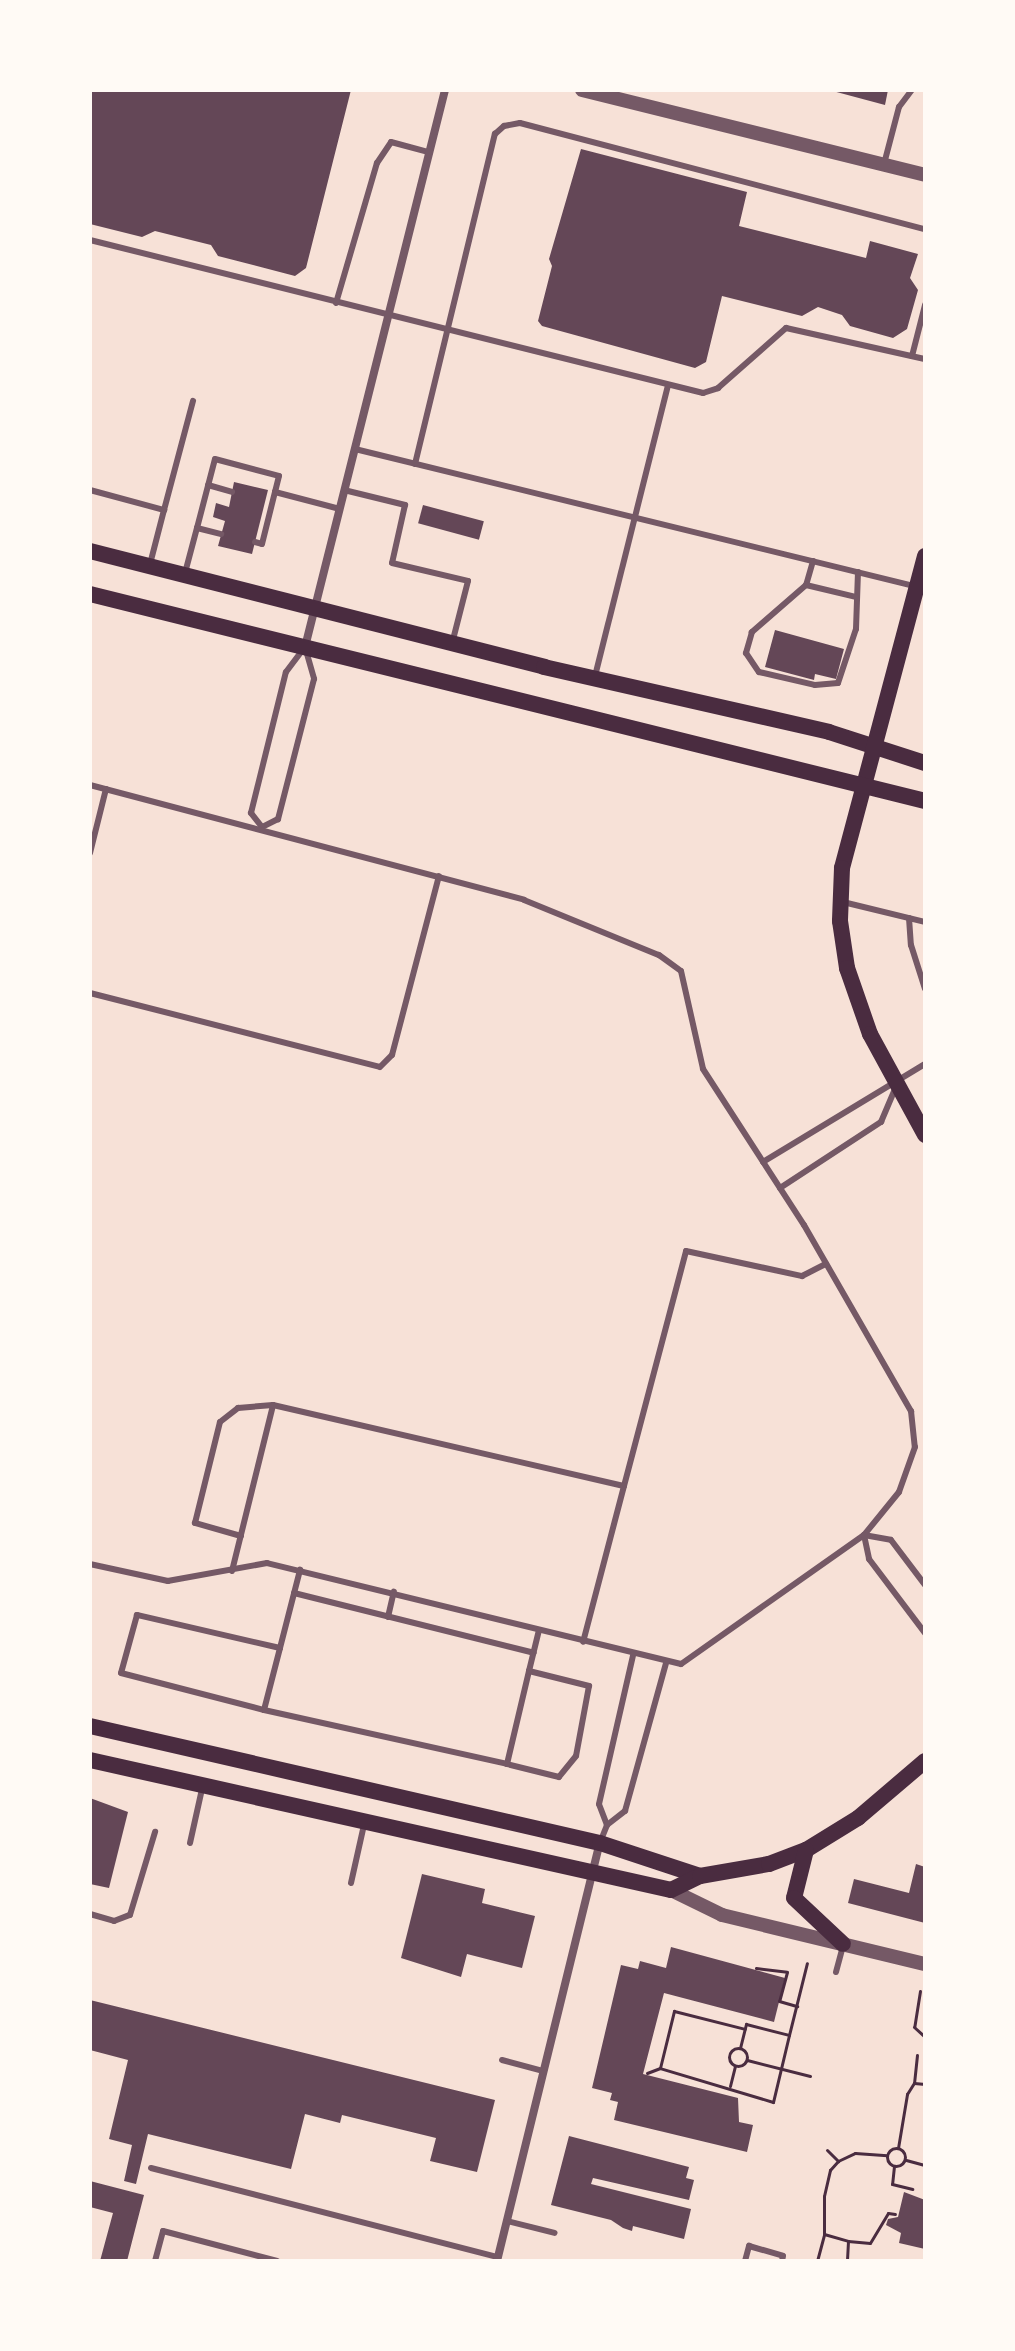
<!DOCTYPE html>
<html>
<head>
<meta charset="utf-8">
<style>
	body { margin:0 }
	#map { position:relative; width:1015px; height:2351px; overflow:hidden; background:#f7e1d7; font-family:"Asap Condensed",sans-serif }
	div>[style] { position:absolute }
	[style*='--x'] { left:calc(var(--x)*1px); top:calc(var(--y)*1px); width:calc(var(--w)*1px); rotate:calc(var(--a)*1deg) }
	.building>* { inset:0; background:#644757; transform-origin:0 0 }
	.path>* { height:3px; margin:-1.5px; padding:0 1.5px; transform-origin:1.5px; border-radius:1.5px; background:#4a2c40 }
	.path>.ring { margin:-1.5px; padding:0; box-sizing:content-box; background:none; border:3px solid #4a2c40; border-radius:50% }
	.service>* { height:6px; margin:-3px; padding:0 3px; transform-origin:3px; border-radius:3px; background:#755966 }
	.minor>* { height:8px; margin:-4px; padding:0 4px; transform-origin:4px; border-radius:4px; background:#755966 }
	.tertiary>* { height:14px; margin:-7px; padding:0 7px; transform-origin:7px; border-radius:7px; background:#755966 }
	.secondary>* { height:16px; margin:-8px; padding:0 8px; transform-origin:8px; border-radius:8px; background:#4a2c40 }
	span { translate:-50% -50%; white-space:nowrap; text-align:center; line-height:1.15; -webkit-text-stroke:6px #fffaf5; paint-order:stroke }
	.frame { position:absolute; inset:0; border:92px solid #fffaf5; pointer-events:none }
</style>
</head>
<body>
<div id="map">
	<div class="building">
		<div style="clip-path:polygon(90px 90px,351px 90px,306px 268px,295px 276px,218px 256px,211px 245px,155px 231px,142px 237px,90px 224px)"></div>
		<div style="clip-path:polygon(829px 90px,888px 90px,885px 105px)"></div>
		<div style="clip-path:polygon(581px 149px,747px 192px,739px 226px,866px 258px,870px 241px,918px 254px,910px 278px,918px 290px,907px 329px,893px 338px,850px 326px,842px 315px,818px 307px,802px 316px,722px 296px,706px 362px,695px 368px,542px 326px,538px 321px,552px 266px,549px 259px)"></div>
		<div style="clip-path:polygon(234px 482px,268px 490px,252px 554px,218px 546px,225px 521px,213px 517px,216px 503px,229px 507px)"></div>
		<div style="left:423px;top:505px;width:63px;height:19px;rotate:15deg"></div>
		<div style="clip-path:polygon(775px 630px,844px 649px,836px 679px,815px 674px,814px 680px,765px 667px)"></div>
		<div style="clip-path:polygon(90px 1798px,128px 1812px,109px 1888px,90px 1884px)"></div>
		<div style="clip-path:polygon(916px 1864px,925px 1867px,925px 1923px,848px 1903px,854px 1879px,909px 1893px)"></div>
		<div style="clip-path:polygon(422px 1874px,485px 1889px,482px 1903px,535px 1916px,522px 1968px,467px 1954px,461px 1977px,401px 1958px)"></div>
		<div style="clip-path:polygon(671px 1947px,785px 1978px,774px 2022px,664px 1993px,643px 2074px,738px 2098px,739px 2122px,753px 2125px,747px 2152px,614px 2120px,618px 2102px,610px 2100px,612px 2093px,592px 2088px,621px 1965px,638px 1969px,640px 1961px,666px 1968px)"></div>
		<div style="clip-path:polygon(90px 2000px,495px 2100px,477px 2172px,430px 2161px,436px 2138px,342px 2115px,340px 2123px,305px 2114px,291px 2169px,148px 2134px,136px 2184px,124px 2181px,132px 2145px,109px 2139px,128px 2060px,90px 2050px)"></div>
		<div style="clip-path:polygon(569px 2136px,689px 2167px,686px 2178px,694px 2180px,689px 2200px,593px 2178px,591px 2184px,691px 2209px,684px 2239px,633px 2226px,632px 2231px,623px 2228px,611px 2220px,551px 2205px)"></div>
		<div style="clip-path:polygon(90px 2181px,144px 2195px,127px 2261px,100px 2261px,113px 2213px,90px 2207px)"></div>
		<div style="clip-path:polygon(904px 2192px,925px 2200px,925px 2249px,899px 2243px,901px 2233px,886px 2225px,888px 2219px,898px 2217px)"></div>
	</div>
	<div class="path">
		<div style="--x:756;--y:1968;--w:31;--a:7"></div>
		<div style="--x:787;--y:1972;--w:30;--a:105"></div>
		<div style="--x:779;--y:2001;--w:19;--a:16"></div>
		<div style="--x:920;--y:1991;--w:36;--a:99"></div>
		<div style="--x:914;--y:2027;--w:15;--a:42"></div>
		<div style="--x:789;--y:2035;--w:74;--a:-76"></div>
		<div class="ring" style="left:729px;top:2048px;width:15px;height:15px"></div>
		<div style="--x:740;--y:2048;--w:25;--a:-76"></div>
		<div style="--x:746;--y:2024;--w:44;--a:14.3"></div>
		<div style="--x:789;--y:2035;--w:69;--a:103.4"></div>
		<div style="--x:773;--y:2102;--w:118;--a:-163.3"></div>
		<div style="--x:660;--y:2068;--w:59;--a:-76.2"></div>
		<div style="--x:674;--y:2011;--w:73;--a:14.2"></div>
		<div style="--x:917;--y:2055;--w:28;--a:96"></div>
		<div style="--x:914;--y:2083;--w:11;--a:5"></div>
		<div style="--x:747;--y:2060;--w:65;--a:14.3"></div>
		<div style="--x:647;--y:2073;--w:14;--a:-21"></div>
		<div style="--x:730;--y:2086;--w:21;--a:-76"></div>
		<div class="ring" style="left:887px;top:2148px;width:15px;height:15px"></div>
		<div style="--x:898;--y:2148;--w:55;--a:-80.5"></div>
		<div style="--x:907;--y:2094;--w:13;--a:-58"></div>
		<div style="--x:827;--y:2150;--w:16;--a:45"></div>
		<div style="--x:838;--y:2161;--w:19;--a:-25"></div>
		<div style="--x:855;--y:2153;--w:32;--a:4"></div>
		<div style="--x:906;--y:2160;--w:20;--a:15"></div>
		<div style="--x:894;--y:2166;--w:18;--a:96"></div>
		<div style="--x:892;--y:2184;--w:21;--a:14"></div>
		<div style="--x:824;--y:2234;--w:25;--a:16"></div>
		<div style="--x:848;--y:2241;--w:20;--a:93"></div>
		<div style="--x:848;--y:2241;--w:22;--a:5"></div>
		<div style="--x:870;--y:2243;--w:35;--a:-59"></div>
		<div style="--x:888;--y:2213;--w:7;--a:8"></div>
		<div style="--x:817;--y:2261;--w:28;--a:-75"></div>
		<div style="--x:824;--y:2234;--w:38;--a:-90"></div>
		<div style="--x:824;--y:2196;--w:27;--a:-77"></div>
		<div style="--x:830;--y:2170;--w:12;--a:-48"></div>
	</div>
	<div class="service">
		<div style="--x:884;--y:164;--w:59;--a:-75.3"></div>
		<div style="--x:899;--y:107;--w:21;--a:-53"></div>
		<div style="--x:90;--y:240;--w:632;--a:14.01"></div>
		<div style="--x:703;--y:393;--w:16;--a:-18"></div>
		<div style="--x:718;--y:388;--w:91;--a:-41.4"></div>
		<div style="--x:786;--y:328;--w:142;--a:12.6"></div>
		<div style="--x:336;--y:303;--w:146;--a:-73.7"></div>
		<div style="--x:377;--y:163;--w:25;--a:-56"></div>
		<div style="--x:391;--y:142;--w:39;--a:15"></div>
		<div style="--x:912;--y:356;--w:53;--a:-75.7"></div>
		<div style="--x:355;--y:449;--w:576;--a:13.77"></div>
		<div style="--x:415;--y:464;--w:340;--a:-76.4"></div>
		<div style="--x:495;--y:134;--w:12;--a:-42"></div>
		<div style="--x:504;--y:126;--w:16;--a:-11"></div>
		<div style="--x:520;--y:123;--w:419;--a:14.7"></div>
		<div style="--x:208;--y:485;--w:25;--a:16"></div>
		<div style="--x:90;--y:490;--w:77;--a:15.1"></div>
		<div style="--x:164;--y:510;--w:56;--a:104.5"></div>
		<div style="--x:344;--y:490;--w:63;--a:13.8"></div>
		<div style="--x:405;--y:505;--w:59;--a:102.6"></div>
		<div style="--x:392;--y:563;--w:78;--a:13.3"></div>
		<div style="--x:468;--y:581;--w:61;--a:104.3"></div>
		<div style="--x:164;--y:510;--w:113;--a:-75.1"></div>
		<div style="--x:197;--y:528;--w:71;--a:-75.4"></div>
		<div style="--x:215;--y:459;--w:66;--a:14.9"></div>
		<div style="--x:279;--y:476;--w:16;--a:104"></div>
		<div style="--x:255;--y:542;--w:7;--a:16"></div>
		<div style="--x:262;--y:544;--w:54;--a:-76"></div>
		<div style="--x:275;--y:492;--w:67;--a:14.7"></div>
		<div style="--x:813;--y:561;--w:25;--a:106"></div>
		<div style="--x:806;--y:585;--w:72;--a:139"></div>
		<div style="--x:752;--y:632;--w:22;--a:106"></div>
		<div style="--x:746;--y:653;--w:23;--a:56"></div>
		<div style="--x:759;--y:672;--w:57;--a:13.1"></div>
		<div style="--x:815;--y:685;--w:23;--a:-5"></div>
		<div style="--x:838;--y:683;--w:57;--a:-71.6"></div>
		<div style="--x:856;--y:629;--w:57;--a:-88"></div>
		<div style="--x:185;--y:573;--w:47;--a:-75.1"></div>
		<div style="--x:197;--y:528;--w:25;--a:14"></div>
		<div style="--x:806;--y:585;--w:51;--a:13.5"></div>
		<div style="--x:305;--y:647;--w:33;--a:74"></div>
		<div style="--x:314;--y:679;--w:145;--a:104.4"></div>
		<div style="--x:278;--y:819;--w:18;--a:153"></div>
		<div style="--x:262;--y:827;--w:18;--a:-128"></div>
		<div style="--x:251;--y:813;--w:145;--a:-76.1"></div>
		<div style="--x:286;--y:672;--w:31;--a:-53"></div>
		<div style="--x:595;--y:676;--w:300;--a:-75.9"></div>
		<div style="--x:90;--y:785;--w:449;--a:14.8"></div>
		<div style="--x:524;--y:900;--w:146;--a:22.2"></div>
		<div style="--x:659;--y:955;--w:27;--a:36"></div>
		<div style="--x:681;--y:971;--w:100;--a:77.3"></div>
		<div style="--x:703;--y:1069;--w:186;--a:57.1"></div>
		<div style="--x:804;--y:1225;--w:215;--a:60.1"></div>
		<div style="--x:911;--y:1411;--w:36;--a:84"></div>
		<div style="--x:915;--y:1447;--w:48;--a:109.6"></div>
		<div style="--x:899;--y:1492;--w:55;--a:129.1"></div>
		<div style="--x:864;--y:1535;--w:224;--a:144.8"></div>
		<div style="--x:681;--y:1664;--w:426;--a:-166.3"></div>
		<div style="--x:267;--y:1563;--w:101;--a:169.7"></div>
		<div style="--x:168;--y:1581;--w:80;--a:-167.7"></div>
		<div style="--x:90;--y:853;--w:66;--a:-76"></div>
		<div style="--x:843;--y:902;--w:84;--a:13.7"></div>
		<div style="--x:909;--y:918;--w:27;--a:86"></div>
		<div style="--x:911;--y:945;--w:46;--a:72.3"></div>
		<div style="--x:90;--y:993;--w:299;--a:14.3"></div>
		<div style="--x:380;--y:1067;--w:17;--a:-45"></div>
		<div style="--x:392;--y:1055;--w:185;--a:-75.3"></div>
		<div style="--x:763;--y:1162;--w:189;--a:-31.2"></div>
		<div style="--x:780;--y:1188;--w:121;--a:-33.2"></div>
		<div style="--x:881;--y:1122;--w:38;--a:-67"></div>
		<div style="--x:624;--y:1486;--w:243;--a:-75.2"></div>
		<div style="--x:686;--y:1251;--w:119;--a:12.2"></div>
		<div style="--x:802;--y:1276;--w:27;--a:-27"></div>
		<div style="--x:864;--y:1535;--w:25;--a:78"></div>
		<div style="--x:869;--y:1559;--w:93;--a:52.9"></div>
		<div style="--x:864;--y:1535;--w:27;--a:10"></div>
		<div style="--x:891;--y:1540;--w:56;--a:52.9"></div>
		<div style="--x:241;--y:1536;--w:48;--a:-164.2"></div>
		<div style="--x:195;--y:1523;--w:104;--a:-76.1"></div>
		<div style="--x:220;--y:1422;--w:23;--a:-38"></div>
		<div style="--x:238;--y:1408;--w:35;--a:-5"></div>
		<div style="--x:232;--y:1571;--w:171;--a:-76.1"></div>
		<div style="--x:273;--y:1405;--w:360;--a:13"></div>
		<div style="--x:624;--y:1486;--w:161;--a:104.7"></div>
		<div style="--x:294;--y:1593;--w:247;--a:14"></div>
		<div style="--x:388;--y:1617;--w:26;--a:-77"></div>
		<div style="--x:280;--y:1648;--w:147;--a:-167"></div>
		<div style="--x:137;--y:1615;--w:60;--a:105.4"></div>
		<div style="--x:121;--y:1673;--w:148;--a:14.5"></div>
		<div style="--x:264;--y:1710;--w:64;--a:-75.5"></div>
		<div style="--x:280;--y:1648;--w:81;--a:-75.6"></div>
		<div style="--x:529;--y:1671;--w:62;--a:14"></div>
		<div style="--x:589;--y:1686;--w:71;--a:100.5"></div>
		<div style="--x:576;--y:1756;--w:27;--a:129"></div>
		<div style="--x:559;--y:1777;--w:54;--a:-166"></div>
		<div style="--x:507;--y:1764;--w:96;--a:-76.7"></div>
		<div style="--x:529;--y:1671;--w:42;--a:-76.3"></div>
		<div style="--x:264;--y:1710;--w:249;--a:12.5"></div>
		<div style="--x:607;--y:1825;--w:22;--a:-111"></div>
		<div style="--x:599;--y:1804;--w:153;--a:-77.1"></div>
		<div style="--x:601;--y:1840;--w:16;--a:-68"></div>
		<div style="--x:607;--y:1825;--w:23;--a:-38"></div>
		<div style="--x:625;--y:1811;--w:154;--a:-74.5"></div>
		<div style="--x:190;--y:1843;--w:55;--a:-77.5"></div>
		<div style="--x:351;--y:1883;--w:59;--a:-77.4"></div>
		<div style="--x:90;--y:1914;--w:25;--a:16"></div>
		<div style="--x:114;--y:1921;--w:17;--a:-21"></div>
		<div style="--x:130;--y:1915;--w:87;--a:-73.2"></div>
		<div style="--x:836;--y:1972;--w:28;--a:-75"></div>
		<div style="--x:502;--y:2060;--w:42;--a:15"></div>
		<div style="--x:151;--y:2168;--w:358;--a:14.4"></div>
		<div style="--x:507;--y:2221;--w:49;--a:14"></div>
		<div style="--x:155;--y:2261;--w:31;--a:-75"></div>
		<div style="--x:163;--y:2231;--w:118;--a:14.7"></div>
		<div style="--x:745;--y:2261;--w:16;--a:-75"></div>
		<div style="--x:749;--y:2246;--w:35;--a:16"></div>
		<div style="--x:783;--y:2256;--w:5;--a:101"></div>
	</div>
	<div class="minor">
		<div style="--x:305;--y:647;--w:574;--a:-75.89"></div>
		<div style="--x:497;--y:2261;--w:431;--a:-76.2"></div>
	</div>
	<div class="tertiary">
		<div style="--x:582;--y:90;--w:353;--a:13.9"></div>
		<div style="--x:671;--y:1890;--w:57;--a:26.1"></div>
		<div style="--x:722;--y:1915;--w:209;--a:13.6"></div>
	</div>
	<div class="secondary">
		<div style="--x:90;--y:551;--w:469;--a:14.3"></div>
		<div style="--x:544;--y:667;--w:292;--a:12.8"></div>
		<div style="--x:829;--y:732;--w:101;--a:17.9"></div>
		<div style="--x:925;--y:556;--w:323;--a:104.9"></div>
		<div style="--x:842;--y:868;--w:53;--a:92.2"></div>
		<div style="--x:840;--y:921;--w:48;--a:81.5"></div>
		<div style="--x:847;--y:968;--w:70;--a:70.8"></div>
		<div style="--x:870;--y:1034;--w:115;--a:61.4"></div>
		<div style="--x:90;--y:594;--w:860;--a:13.92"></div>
		<div style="--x:90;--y:1726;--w:523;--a:12.92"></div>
		<div style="--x:600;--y:1843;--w:105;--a:18.3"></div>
		<div style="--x:90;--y:1760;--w:595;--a:12.61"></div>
		<div style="--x:671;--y:1890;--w:32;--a:-26"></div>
		<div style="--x:700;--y:1876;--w:70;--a:-9.9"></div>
		<div style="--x:769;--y:1864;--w:40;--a:-21"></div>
		<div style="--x:806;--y:1850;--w:61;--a:-31.6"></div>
		<div style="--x:858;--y:1818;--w:88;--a:-40.4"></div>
		<div style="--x:806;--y:1850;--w:49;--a:104"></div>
		<div style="--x:794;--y:1898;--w:67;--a:43.2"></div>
	</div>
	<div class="frame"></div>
</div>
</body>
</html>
